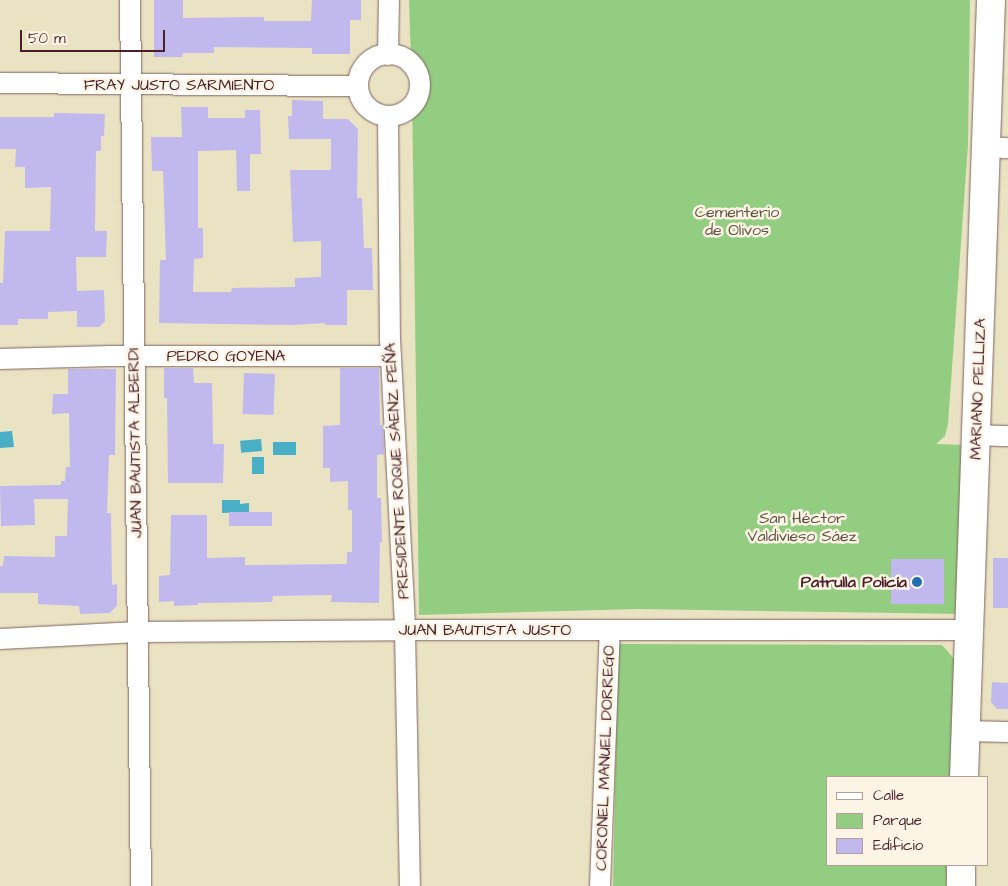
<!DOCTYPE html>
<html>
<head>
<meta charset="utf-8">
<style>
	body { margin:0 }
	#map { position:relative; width:1008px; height:886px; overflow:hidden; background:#eae3c3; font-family:"Architects Daughter",sans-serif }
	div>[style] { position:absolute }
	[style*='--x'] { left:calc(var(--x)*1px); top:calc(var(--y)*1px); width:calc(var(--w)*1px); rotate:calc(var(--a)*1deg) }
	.green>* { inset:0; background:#93cd81 }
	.water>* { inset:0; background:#48afc7; transform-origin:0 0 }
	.building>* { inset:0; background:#c1b8ee; transform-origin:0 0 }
	.roads { filter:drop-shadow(0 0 1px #826460) drop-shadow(0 0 1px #826460) }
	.street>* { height:20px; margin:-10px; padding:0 10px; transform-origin:10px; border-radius:10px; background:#fff }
	.street>.ring { margin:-10px; padding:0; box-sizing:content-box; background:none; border:20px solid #fff; border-radius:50% }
	.secondary>* { height:28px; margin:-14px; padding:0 14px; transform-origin:14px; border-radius:14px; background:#fff }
	.dots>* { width:14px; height:14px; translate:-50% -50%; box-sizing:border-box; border:2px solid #fcf5e5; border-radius:50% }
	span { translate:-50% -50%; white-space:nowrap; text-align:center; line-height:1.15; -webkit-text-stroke:5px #fcf5e5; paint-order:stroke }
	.street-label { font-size:16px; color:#4a1f2b }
	.park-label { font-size:16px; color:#605345 }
	.poi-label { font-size:16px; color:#4a1f2b; font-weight:700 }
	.right { translate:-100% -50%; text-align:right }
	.legend { position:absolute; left:826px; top:776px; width:162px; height:90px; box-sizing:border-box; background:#fcf5e5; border:1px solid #b59f9b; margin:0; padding:6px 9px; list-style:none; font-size:15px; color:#4a1f2b }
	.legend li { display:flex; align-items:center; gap:10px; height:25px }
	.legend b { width:25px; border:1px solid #b59f9b }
	.scale { position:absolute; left:20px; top:30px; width:145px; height:22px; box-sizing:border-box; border:2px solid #4a1f2b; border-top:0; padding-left:6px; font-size:15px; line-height:18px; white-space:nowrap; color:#4a1f2b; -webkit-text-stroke:4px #fcf5e5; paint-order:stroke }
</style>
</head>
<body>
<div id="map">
	<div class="green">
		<div style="clip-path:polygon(409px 0,970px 0,968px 145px,948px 424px,945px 436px,936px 444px,964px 445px,965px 614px,638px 609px,419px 615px,412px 89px)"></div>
		<div style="clip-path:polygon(618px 644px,942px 645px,957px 662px,951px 777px,827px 777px,827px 865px,947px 865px,946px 886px,613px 886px)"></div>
	</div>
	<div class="water">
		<div style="clip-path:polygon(12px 431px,14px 447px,0 448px,0 432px)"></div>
		<div style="left:261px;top:439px;width:12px;height:21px;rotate:85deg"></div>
		<div style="left:273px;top:442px;width:23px;height:13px"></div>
		<div style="left:252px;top:457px;width:12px;height:17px"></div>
		<div style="clip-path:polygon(222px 500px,240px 500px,240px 504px,249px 503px,249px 512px,222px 513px)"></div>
	</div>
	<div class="building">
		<div style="clip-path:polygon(154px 0,183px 0,183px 18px,264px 17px,264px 21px,311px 21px,312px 0,361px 0,361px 20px,350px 20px,350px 54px,312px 54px,312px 48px,214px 47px,214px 53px,183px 53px,182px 57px,154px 57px)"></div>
		<div style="clip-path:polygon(292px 100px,323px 101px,323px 119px,348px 119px,358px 129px,357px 198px,362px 198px,364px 248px,372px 248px,373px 290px,347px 290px,347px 325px,325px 325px,325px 323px,293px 325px,159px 323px,160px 260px,166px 260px,163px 171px,152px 171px,151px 137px,182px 137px,181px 107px,208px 107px,208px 118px,245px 118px,245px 110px,260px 110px,261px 154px,250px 154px,250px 191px,237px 191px,236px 150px,198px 151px,198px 228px,203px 228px,203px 258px,194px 259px,193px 292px,231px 292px,232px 288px,295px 287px,295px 278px,321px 277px,321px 241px,293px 242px,290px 170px,331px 170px,331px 139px,289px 139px,288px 116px,292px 116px)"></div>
		<div style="clip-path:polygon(54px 113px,105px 114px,104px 136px,101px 136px,101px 151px,96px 151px,95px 231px,107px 231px,106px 257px,76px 257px,77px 291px,104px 290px,105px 321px,99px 327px,77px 327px,77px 311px,48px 312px,48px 319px,18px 319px,18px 325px,0 325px,0 283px,3px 283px,5px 231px,50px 231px,51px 187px,25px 188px,25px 167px,15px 167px,16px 149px,0 149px,0 117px,54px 117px)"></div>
		<div style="clip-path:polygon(164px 368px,193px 368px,194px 383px,212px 383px,213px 444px,224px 444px,223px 483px,168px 483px,167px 398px,164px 398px)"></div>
		<div style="clip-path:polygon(340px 368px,379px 368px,380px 425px,383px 425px,384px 454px,377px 455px,377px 498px,381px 498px,382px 542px,380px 542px,379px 603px,331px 602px,332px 595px,273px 596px,272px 602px,198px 603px,198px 605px,174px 606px,174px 601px,159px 602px,159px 576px,170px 575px,171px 515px,207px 515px,207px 558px,245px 557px,245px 565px,347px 564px,347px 552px,352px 552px,352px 510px,348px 510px,348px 481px,330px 482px,330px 468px,323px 468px,323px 426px,340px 425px)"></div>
		<div style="clip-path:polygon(68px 369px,116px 369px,115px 455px,109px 455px,107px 513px,111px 513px,112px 585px,117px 584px,117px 605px,110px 613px,80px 614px,79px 606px,38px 604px,38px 593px,0 593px,0 566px,3px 566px,4px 556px,55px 557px,55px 536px,67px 536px,68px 499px,34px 499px,35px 525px,1px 526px,0 486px,61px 485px,61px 481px,65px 481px,66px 467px,70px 467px,69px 413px,52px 414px,53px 394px,68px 394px)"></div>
		<div style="left:244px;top:373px;width:31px;height:41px;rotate:2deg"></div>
		<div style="left:272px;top:512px;width:14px;height:43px;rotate:90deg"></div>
		<div style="left:993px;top:558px;width:15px;height:50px"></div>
		<div style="left:891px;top:559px;width:53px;height:45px"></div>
		<div style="clip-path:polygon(992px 682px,1008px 683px,1008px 709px,997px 709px,991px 702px)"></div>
	</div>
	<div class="roads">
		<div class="street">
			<div style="--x:130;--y:0;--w:886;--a:89.29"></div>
			<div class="ring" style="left:358px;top:54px;width:42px;height:42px"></div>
			<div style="--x:388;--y:55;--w:55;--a:-89"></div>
			<div style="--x:0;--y:83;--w:358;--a:0.5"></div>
			<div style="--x:388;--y:116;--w:223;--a:89.5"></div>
			<div style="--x:390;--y:339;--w:291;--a:87"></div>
			<div style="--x:405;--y:630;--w:256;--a:88.9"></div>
			<div style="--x:986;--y:147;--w:22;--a:3"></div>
			<div style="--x:0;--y:359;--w:111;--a:-1.5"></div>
			<div style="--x:111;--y:356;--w:280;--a:0"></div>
			<div style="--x:976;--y:435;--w:32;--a:2"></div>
			<div style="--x:0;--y:639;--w:138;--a:-2.9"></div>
			<div style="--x:138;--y:632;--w:267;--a:-0.4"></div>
			<div style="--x:405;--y:630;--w:564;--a:0"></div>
			<div style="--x:966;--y:731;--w:42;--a:1.4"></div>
			<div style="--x:600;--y:886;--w:256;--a:-87.8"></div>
		</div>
		<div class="secondary">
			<div style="--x:964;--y:777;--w:777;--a:-88.01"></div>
			<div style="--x:961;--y:886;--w:21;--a:-90"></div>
		</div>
	</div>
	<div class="dots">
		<div style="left:917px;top:582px;background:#1f6fb2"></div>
	</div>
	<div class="street-label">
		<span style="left:179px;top:85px">FRAY JUSTO SARMIENTO</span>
		<span style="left:226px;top:356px">PEDRO GOYENA</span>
		<span style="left:978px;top:389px;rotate:-88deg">MARIANO PELLIZA</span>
		<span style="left:135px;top:443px;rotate:-91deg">JUAN BAUTISTA ALBERDI</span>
		<span style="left:397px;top:471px;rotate:-93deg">PRESIDENTE ROQUE SÁENZ PEÑA</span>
		<span style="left:485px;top:630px">JUAN BAUTISTA JUSTO</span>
		<span style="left:605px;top:758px;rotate:-88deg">CORONEL MANUEL DORREGO</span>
	</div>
	<div class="park-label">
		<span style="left:737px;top:221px">Cementerio<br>de Olivos</span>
		<span style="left:802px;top:527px">San Héctor<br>Valdivieso Sáez</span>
	</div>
	<div class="poi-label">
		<span class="right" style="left:907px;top:582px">Patrulla Policía</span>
	</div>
	<ul class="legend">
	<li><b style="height:6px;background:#fff"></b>Calle</li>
	<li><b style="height:14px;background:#93cd81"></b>Parque</li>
	<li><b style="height:14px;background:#c1b8ee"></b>Edificio</li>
	</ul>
	<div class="scale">50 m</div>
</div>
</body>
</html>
